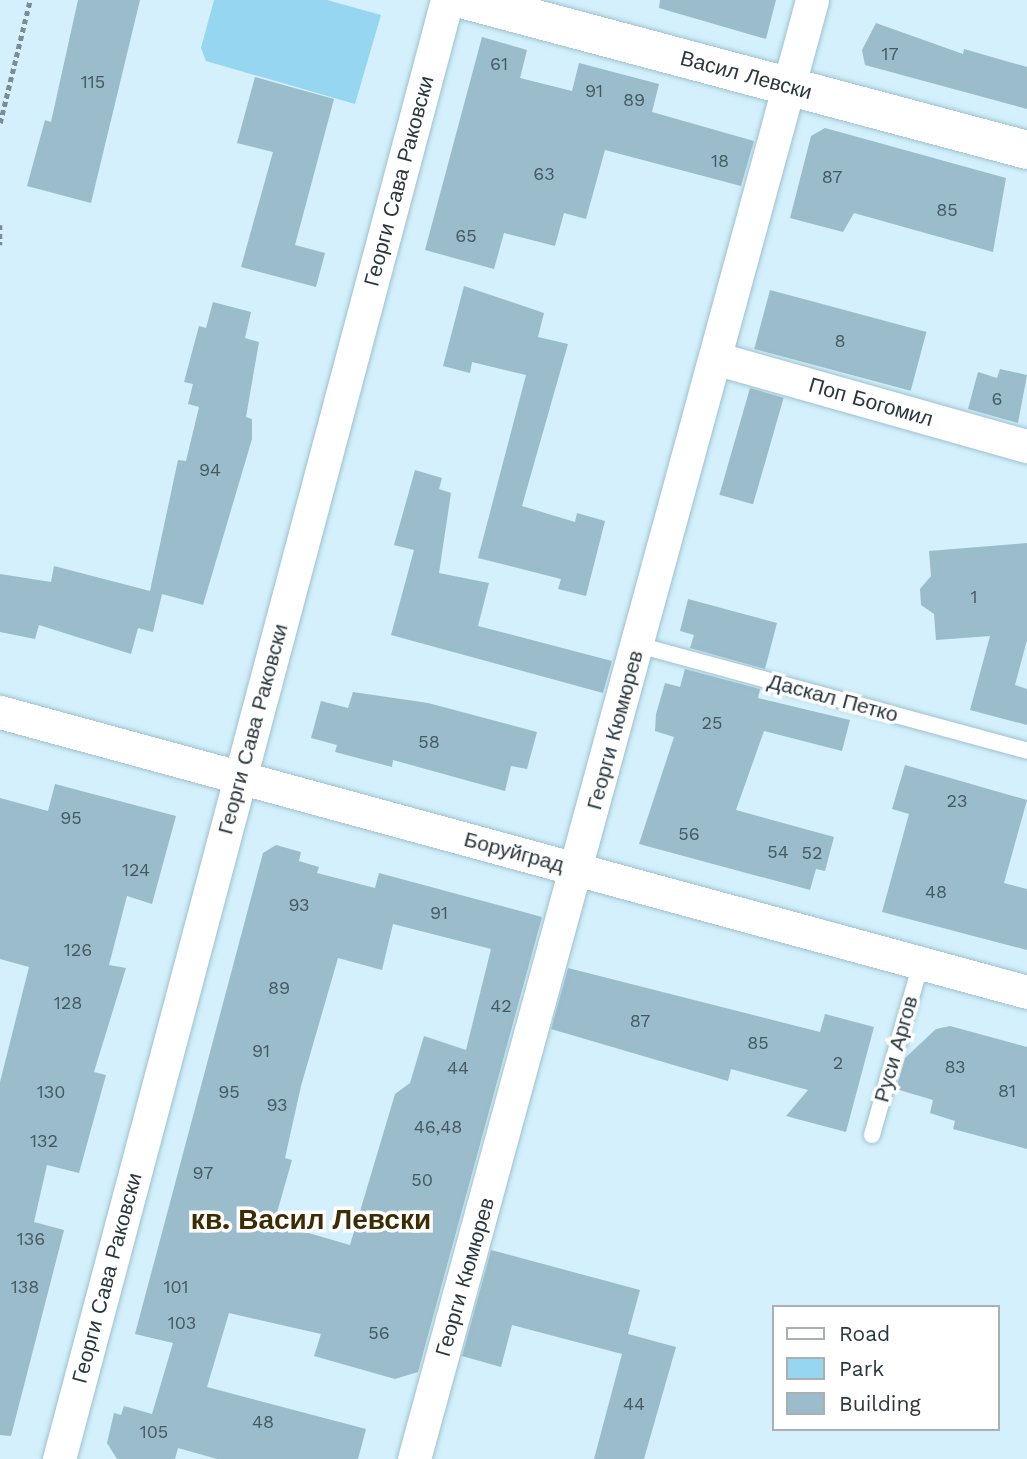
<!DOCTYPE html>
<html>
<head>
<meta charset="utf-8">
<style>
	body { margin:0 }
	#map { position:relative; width:1027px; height:1459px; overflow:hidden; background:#d3f0fc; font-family:"Work Sans",sans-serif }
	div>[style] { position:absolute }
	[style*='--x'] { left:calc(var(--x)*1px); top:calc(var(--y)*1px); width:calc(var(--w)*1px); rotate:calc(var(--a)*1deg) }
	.green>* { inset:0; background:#96d6f1 }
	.building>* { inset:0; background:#9abccb; transform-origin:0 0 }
	.path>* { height:4.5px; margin-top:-2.25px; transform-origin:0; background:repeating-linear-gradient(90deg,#788d96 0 5px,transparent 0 8.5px) }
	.roads { filter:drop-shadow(0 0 2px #9ec1d0) drop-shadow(0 0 2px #9ec1d0) }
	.service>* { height:16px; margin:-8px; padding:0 8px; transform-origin:8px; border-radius:8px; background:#fff }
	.minor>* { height:33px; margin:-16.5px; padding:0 16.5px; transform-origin:16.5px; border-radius:16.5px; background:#fff }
	.tertiary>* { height:38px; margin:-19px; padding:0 19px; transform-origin:19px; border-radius:19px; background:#fff }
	span { translate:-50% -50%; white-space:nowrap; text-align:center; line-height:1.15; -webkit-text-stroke:7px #fff; paint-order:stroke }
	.number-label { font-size:18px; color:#465961 }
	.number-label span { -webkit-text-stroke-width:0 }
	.street-label { font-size:21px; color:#2a383e }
	.district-label { font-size:28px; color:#3c2c02; font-weight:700 }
	.legend { position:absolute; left:772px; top:1305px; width:228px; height:126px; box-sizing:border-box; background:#fff; border:2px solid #aaafb2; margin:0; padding:9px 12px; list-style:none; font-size:21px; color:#2a383e }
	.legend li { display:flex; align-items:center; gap:14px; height:35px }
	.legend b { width:35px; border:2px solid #aaafb2 }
</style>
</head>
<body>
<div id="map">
	<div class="green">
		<div style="clip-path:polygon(214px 0,327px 0,381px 15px,355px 104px,206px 61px,201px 48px)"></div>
	</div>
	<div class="building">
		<div style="clip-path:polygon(78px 0,140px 0,91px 203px,27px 186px,45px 120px,51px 122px)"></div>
		<div style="clip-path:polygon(660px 0,776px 0,766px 39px,659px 8px)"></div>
		<div style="clip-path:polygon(876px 23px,963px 54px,964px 49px,1027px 67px,1027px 109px,865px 65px,862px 50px)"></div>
		<div style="clip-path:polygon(482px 37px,527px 50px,520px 78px,572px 91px,579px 63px,659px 84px,652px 112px,754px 141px,741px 186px,605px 150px,586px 219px,564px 213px,555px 246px,504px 233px,494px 269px,425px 250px)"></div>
		<div style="clip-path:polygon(255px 77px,334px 99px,295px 245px,325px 253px,316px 287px,241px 267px,273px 152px,237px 143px)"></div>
		<div style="clip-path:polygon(825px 128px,1006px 178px,993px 252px,854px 213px,843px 232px,790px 218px,811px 136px)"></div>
		<div style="clip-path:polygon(464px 286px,544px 313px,538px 337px,568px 344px,522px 506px,575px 522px,577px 513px,605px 521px,586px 596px,558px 589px,561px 579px,478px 558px,526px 375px,472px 362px,470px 373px,443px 366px)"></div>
		<div style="left:770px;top:290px;width:162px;height:61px;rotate:15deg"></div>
		<div style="clip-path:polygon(213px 302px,251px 312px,245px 338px,259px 342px,246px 417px,252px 419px,252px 439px,203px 605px,162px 594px,153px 632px,138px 628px,131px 654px,39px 625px,35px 639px,0 632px,0 574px,51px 582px,54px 566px,150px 591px,178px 460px,186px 461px,199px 407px,188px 404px,193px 384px,184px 382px,199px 326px,206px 328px)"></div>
		<div style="clip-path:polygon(1000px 369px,1027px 375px,1018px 423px,968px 409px,978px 372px,997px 378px)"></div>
		<div style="left:750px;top:388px;width:35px;height:111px;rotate:16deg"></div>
		<div style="clip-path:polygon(415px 470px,442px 478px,439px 489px,451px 493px,439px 573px,489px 583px,478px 626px,612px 661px,603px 693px,391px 635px,414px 550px,394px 545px)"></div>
		<div style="clip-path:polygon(1027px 543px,1027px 640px,1015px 685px,1027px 689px,1027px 725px,970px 710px,990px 636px,936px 640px,934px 614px,921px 605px,920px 589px,931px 576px,929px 551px)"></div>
		<div style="clip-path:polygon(688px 599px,777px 623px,765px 669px,690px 648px,694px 635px,680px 631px)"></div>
		<div style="clip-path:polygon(685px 669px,760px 689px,758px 698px,850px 720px,842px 751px,764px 731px,736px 810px,834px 837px,825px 871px,816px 869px,810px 890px,639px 844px,674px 737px,655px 731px,656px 714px,665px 683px,680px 687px)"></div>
		<div style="clip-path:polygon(353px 692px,428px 703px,537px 732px,527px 769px,511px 766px,505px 791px,393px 760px,392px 767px,335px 752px,337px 745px,311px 738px,321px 701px,348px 708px)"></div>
		<div style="clip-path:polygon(905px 765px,1027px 800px,1004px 883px,1027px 889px,1027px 950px,882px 912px,909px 814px,892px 809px)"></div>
		<div style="clip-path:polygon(55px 784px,176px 816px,152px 904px,127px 896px,109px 965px,126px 968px,94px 1072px,106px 1075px,79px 1173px,47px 1165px,34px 1222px,64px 1230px,11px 1436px,0 1435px,0 1082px,29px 967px,0 959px,0 798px,48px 811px)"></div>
		<div style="clip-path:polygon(evenodd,276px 845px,301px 852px,299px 861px,319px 867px,317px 873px,375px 888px,379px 873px,542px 917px,418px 1372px,395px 1379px,314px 1356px,321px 1334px,229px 1313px,207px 1387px,366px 1429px,358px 1459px,217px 1459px,178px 1448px,175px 1459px,117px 1459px,107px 1443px,114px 1413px,121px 1415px,124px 1406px,152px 1414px,173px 1343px,135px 1334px,263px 853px,276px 845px,393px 924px,491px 949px,466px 1050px,424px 1036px,410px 1083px,395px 1094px,350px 1245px,274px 1223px,292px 1160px,285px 1158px,301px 1086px,338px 958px,382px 970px,393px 924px)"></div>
		<div style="clip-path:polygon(568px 968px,820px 1032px,825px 1014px,874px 1027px,846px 1132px,786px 1116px,808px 1090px,731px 1069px,728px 1081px,551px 1029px)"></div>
		<div style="clip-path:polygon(950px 1026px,1027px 1047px,1027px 1149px,953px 1129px,955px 1121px,930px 1113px,933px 1100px,896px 1089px,905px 1058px,936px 1029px)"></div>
		<div style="clip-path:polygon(491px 1250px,640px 1290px,628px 1334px,676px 1347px,644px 1459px,594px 1459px,622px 1354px,512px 1325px,501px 1367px,462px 1356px)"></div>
	</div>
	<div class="path">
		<div style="--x:0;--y:123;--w:127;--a:-76.3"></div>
		<div style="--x:0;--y:225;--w:20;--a:90"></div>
	</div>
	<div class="roads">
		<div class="service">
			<div style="--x:638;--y:645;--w:403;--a:15.2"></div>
			<div style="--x:872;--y:1135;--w:179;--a:-74.1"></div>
		</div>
		<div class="minor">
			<div style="--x:715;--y:358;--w:324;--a:15.8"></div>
			<div style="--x:0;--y:712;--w:1064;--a:15.25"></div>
			<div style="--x:59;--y:1459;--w:1510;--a:-75.11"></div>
			<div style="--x:414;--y:1459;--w:1512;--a:-74.74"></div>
		</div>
		<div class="tertiary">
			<div style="--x:465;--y:0;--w:582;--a:14.94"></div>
		</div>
	</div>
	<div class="number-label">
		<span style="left:890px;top:54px">17</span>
		<span style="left:499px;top:64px">61</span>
		<span style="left:93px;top:82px">115</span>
		<span style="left:594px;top:91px">91</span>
		<span style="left:634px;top:100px">89</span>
		<span style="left:720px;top:161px">18</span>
		<span style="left:544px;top:174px">63</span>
		<span style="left:832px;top:177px">87</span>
		<span style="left:947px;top:210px">85</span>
		<span style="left:466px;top:236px">65</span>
		<span style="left:840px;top:341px">8</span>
		<span style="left:997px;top:399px">6</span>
		<span style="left:210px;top:470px">94</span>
		<span style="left:974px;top:597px">1</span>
		<span style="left:712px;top:723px">25</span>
		<span style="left:429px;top:742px">58</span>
		<span style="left:957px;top:801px">23</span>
		<span style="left:71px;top:818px">95</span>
		<span style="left:689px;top:834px">56</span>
		<span style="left:778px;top:852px">54</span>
		<span style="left:812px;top:853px">52</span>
		<span style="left:136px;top:870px">124</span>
		<span style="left:936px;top:892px">48</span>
		<span style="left:299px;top:905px">93</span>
		<span style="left:439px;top:913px">91</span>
		<span style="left:78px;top:950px">126</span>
		<span style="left:279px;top:988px">89</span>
		<span style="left:68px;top:1003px">128</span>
		<span style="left:501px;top:1006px">42</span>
		<span style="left:640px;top:1021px">87</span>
		<span style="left:758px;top:1043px">85</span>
		<span style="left:261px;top:1051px">91</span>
		<span style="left:838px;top:1063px">2</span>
		<span style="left:955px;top:1067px">83</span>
		<span style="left:458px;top:1068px">44</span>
		<span style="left:1007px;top:1091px">81</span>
		<span style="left:51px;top:1092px">130</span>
		<span style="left:229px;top:1092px">95</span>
		<span style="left:277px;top:1105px">93</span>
		<span style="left:438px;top:1127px">46,48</span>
		<span style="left:44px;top:1141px">132</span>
		<span style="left:203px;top:1173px">97</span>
		<span style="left:422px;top:1180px">50</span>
		<span style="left:31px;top:1239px">136</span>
		<span style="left:25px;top:1287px">138</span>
		<span style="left:176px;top:1287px">101</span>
		<span style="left:182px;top:1323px">103</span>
		<span style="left:379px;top:1333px">56</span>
		<span style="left:634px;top:1404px">44</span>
		<span style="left:263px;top:1422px">48</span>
		<span style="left:154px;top:1432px">105</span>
	</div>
	<div class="street-label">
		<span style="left:746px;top:75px;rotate:15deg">Васил Левски</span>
		<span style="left:399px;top:181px;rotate:-75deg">Георги Сава Раковски</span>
		<span style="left:871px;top:402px;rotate:16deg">Поп Богомил</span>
		<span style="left:833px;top:698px;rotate:15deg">Даскал Петко</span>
		<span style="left:253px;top:729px;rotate:-75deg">Георги Сава Раковски</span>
		<span style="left:615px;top:730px;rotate:-75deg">Георги Кюмюрев</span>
		<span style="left:514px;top:852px;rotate:15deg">Боруйград</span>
		<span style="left:896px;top:1049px;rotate:-74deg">Руси Аргов</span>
		<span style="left:465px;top:1277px;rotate:-74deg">Георги Кюмюрев</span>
		<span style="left:107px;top:1278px;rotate:-75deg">Георги Сава Раковски</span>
	</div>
	<div class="district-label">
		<span style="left:311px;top:1220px">кв. Васил Левски</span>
	</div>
	<ul class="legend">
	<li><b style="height:9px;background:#fff"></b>Road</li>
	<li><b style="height:19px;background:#96d6f1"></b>Park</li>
	<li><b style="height:19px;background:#9abccb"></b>Building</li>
	</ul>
</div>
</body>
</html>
